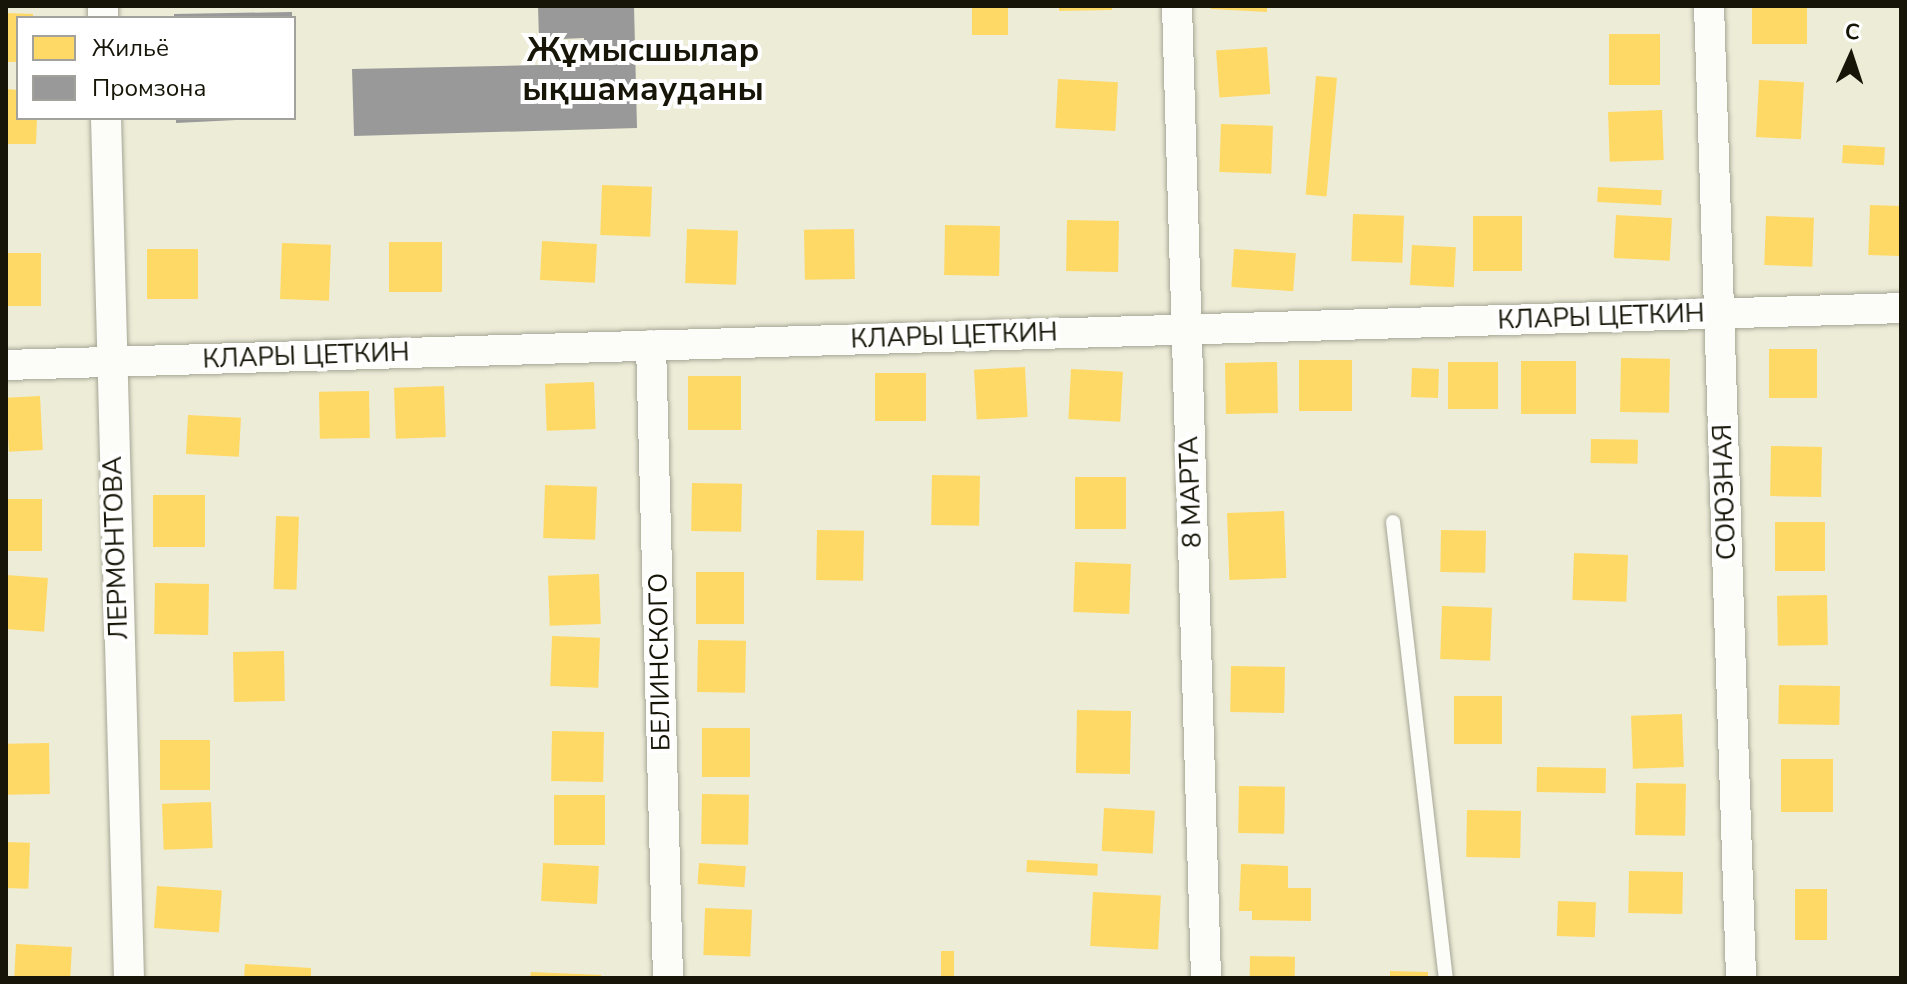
<!DOCTYPE html>
<html>
<head>
<meta charset="utf-8">
<style>
	body { margin:0 }
	#map { position:relative; width:1907px; height:984px; overflow:hidden; background:#edecd7; font-family:"Nunito Sans",sans-serif }
	div>[style] { position:absolute }
	[style*='--x'] { left:calc(var(--x)*1px); top:calc(var(--y)*1px); width:calc(var(--w)*1px); rotate:calc(var(--a)*1deg) }
	.homes>* { inset:0; background:#ffd966; transform-origin:0 0 }
	.industry>* { inset:0; background:#999 }
	.roads { filter:drop-shadow(0 0 2px #a6a696) drop-shadow(0 0 2px #a6a696) }
	.lane>* { height:14px; margin:-7px; padding:0 7px; transform-origin:7px; border-radius:7px; background:#fcfcf9 }
	.street>* { height:30px; margin:-15px; padding:0 15px; transform-origin:15px; border-radius:15px; background:#fcfcf9 }
	span { translate:-50% -50%; white-space:nowrap; text-align:center; line-height:1.15; -webkit-text-stroke:8px #fff; paint-order:stroke }
	.street-label { font-size:26px; color:#161508 }
	.district-label { font-size:34px; color:#161508; font-weight:700 }
	.frame { position:absolute; inset:0; border:8px solid #161508; pointer-events:none }
	.legend { position:absolute; left:16px; top:16px; width:280px; height:104px; box-sizing:border-box; background:#fff; border:2px solid #a2a19c; margin:0; padding:10px 14px; list-style:none; font-size:24px; color:#161508 }
	.legend li { display:flex; align-items:center; gap:16px; height:40px }
	.legend b { width:40px; border:2px solid #a2a19c }
	.north { position:absolute; left:1811px; top:16px; width:80px; height:80px; -webkit-text-stroke:6px #fff; paint-order:stroke; rotate:3deg; font-size:22px; font-weight:700; line-height:32px; text-align:center; color:#161508 }
	.north::after { content:''; display:block; margin:auto; width:28px; height:36px; background:#161508; clip-path:polygon(50% 0,100% 100%,50% 72%,0 100%) }
</style>
</head>
<body>
<div id="map">
	<div class="homes">
		<div style="left:972px;top:6px;width:36px;height:29px"></div>
		<div style="clip-path:polygon(1059px 6px,1112px 6px,1112px 10px,1059px 11px)"></div>
		<div style="clip-path:polygon(1211px 6px,1267px 6px,1267px 12px,1211px 9px)"></div>
		<div style="left:1752px;top:6px;width:55px;height:38px"></div>
		<div style="clip-path:polygon(6px 13px,33px 14px,33px 18px,18px 18px,18px 62px,6px 62px)"></div>
		<div style="left:1609px;top:34px;width:51px;height:51px"></div>
		<div style="left:1267px;top:47px;width:47px;height:51px;rotate:86deg"></div>
		<div style="left:1316px;top:76px;width:21px;height:119px;rotate:5deg"></div>
		<div style="left:1058px;top:79px;width:60px;height:49px;rotate:3deg"></div>
		<div style="left:1759px;top:80px;width:45px;height:57px;rotate:3deg"></div>
		<div style="clip-path:polygon(6px 89px,18px 90px,18px 118px,37px 118px,36px 144px,6px 144px)"></div>
		<div style="left:1662px;top:110px;width:50px;height:54px;rotate:88deg"></div>
		<div style="left:1221px;top:124px;width:52px;height:48px;rotate:2deg"></div>
		<div style="left:1843px;top:145px;width:42px;height:18px;rotate:3deg"></div>
		<div style="left:602px;top:185px;width:50px;height:50px;rotate:2deg"></div>
		<div style="left:1598px;top:187px;width:64px;height:15px;rotate:3deg"></div>
		<div style="left:1870px;top:205px;width:31px;height:50px;rotate:2deg"></div>
		<div style="left:1353px;top:214px;width:51px;height:47px;rotate:2deg"></div>
		<div style="left:1616px;top:215px;width:56px;height:43px;rotate:3deg"></div>
		<div style="left:1473px;top:216px;width:49px;height:55px"></div>
		<div style="left:1766px;top:216px;width:48px;height:49px;rotate:2deg"></div>
		<div style="left:1067px;top:220px;width:52px;height:51px;rotate:1deg"></div>
		<div style="left:945px;top:225px;width:55px;height:50px;rotate:1deg"></div>
		<div style="left:687px;top:229px;width:51px;height:54px;rotate:2deg"></div>
		<div style="left:854px;top:229px;width:50px;height:50px;rotate:89deg"></div>
		<div style="left:542px;top:241px;width:55px;height:39px;rotate:3deg"></div>
		<div style="left:389px;top:242px;width:53px;height:50px"></div>
		<div style="left:282px;top:243px;width:49px;height:56px;rotate:2deg"></div>
		<div style="left:1412px;top:245px;width:44px;height:40px;rotate:3deg"></div>
		<div style="left:147px;top:249px;width:51px;height:50px"></div>
		<div style="left:1234px;top:249px;width:62px;height:38px;rotate:4deg"></div>
		<div style="left:6px;top:253px;width:35px;height:53px"></div>
		<div style="left:1817px;top:349px;width:49px;height:48px;rotate:90deg"></div>
		<div style="left:1621px;top:358px;width:49px;height:54px;rotate:1deg"></div>
		<div style="left:1299px;top:360px;width:53px;height:51px"></div>
		<div style="left:1521px;top:361px;width:55px;height:53px"></div>
		<div style="left:1277px;top:362px;width:51px;height:52px;rotate:89deg"></div>
		<div style="left:1448px;top:362px;width:50px;height:47px"></div>
		<div style="left:1025px;top:367px;width:50px;height:51px;rotate:87deg"></div>
		<div style="left:1412px;top:368px;width:27px;height:29px;rotate:2deg"></div>
		<div style="left:1071px;top:369px;width:52px;height:50px;rotate:3deg"></div>
		<div style="left:875px;top:373px;width:51px;height:48px"></div>
		<div style="left:688px;top:376px;width:53px;height:54px"></div>
		<div style="left:594px;top:382px;width:47px;height:49px;rotate:88deg"></div>
		<div style="left:444px;top:386px;width:51px;height:50px;rotate:88deg"></div>
		<div style="left:369px;top:391px;width:47px;height:50px;rotate:89deg"></div>
		<div style="left:40px;top:396px;width:54px;height:34px;rotate:87deg"></div>
		<div style="left:188px;top:415px;width:53px;height:39px;rotate:3deg"></div>
		<div style="left:1591px;top:439px;width:47px;height:24px;rotate:1deg"></div>
		<div style="left:1771px;top:446px;width:51px;height:50px;rotate:1deg"></div>
		<div style="left:932px;top:475px;width:48px;height:50px;rotate:1deg"></div>
		<div style="left:1075px;top:477px;width:51px;height:52px"></div>
		<div style="left:692px;top:483px;width:50px;height:48px;rotate:1deg"></div>
		<div style="left:545px;top:485px;width:52px;height:53px;rotate:2deg"></div>
		<div style="left:153px;top:495px;width:52px;height:52px"></div>
		<div style="left:6px;top:499px;width:36px;height:52px"></div>
		<div style="left:1284px;top:511px;width:67px;height:57px;rotate:88deg"></div>
		<div style="left:276px;top:516px;width:23px;height:73px;rotate:2deg"></div>
		<div style="left:1825px;top:522px;width:49px;height:50px;rotate:90deg"></div>
		<div style="left:817px;top:530px;width:47px;height:50px;rotate:1deg"></div>
		<div style="left:1441px;top:530px;width:45px;height:42px;rotate:1deg"></div>
		<div style="left:1574px;top:553px;width:54px;height:47px;rotate:2deg"></div>
		<div style="left:1075px;top:562px;width:56px;height:50px;rotate:2deg"></div>
		<div style="left:744px;top:572px;width:52px;height:48px;rotate:90deg"></div>
		<div style="left:599px;top:574px;width:50px;height:51px;rotate:88deg"></div>
		<div style="left:6px;top:575px;width:42px;height:54px;rotate:4deg"></div>
		<div style="left:155px;top:583px;width:54px;height:51px;rotate:1deg"></div>
		<div style="left:1827px;top:595px;width:50px;height:50px;rotate:89deg"></div>
		<div style="left:1442px;top:606px;width:50px;height:53px;rotate:2deg"></div>
		<div style="left:552px;top:636px;width:48px;height:50px;rotate:2deg"></div>
		<div style="left:698px;top:640px;width:48px;height:52px;rotate:1deg"></div>
		<div style="left:284px;top:651px;width:50px;height:51px;rotate:89deg"></div>
		<div style="left:1231px;top:666px;width:54px;height:46px;rotate:1deg"></div>
		<div style="left:1779px;top:685px;width:61px;height:39px;rotate:1deg"></div>
		<div style="left:1454px;top:696px;width:48px;height:48px"></div>
		<div style="left:1077px;top:710px;width:54px;height:63px;rotate:1deg"></div>
		<div style="left:1682px;top:714px;width:53px;height:51px;rotate:88deg"></div>
		<div style="left:702px;top:728px;width:48px;height:49px"></div>
		<div style="left:552px;top:731px;width:52px;height:50px;rotate:1deg"></div>
		<div style="left:160px;top:740px;width:50px;height:50px"></div>
		<div style="left:49px;top:743px;width:51px;height:43px;rotate:89deg"></div>
		<div style="left:1833px;top:759px;width:53px;height:52px;rotate:90deg"></div>
		<div style="left:1537px;top:767px;width:69px;height:25px;rotate:1deg"></div>
		<div style="left:1636px;top:783px;width:50px;height:52px;rotate:1deg"></div>
		<div style="left:1239px;top:786px;width:46px;height:47px;rotate:1deg"></div>
		<div style="left:702px;top:794px;width:47px;height:50px;rotate:1deg"></div>
		<div style="left:554px;top:795px;width:51px;height:50px"></div>
		<div style="left:211px;top:802px;width:46px;height:49px;rotate:88deg"></div>
		<div style="left:1104px;top:808px;width:51px;height:43px;rotate:3deg"></div>
		<div style="left:1467px;top:810px;width:54px;height:47px;rotate:1deg"></div>
		<div style="left:6px;top:842px;width:24px;height:46px;rotate:2deg"></div>
		<div style="left:1027px;top:860px;width:71px;height:12px;rotate:3deg"></div>
		<div style="left:543px;top:863px;width:56px;height:38px;rotate:3deg"></div>
		<div style="left:699px;top:863px;width:47px;height:21px;rotate:4deg"></div>
		<div style="clip-path:polygon(1241px 864px,1288px 866px,1288px 888px,1311px 888px,1311px 921px,1252px 920px,1252px 911px,1239px 911px)"></div>
		<div style="left:1629px;top:871px;width:54px;height:42px;rotate:1deg"></div>
		<div style="left:157px;top:886px;width:65px;height:42px;rotate:4deg"></div>
		<div style="left:1795px;top:889px;width:32px;height:51px"></div>
		<div style="left:1093px;top:892px;width:68px;height:54px;rotate:3deg"></div>
		<div style="left:1558px;top:901px;width:38px;height:35px;rotate:2deg"></div>
		<div style="left:705px;top:908px;width:47px;height:47px;rotate:2deg"></div>
		<div style="left:16px;top:944px;width:56px;height:34px;rotate:3deg"></div>
		<div style="left:941px;top:951px;width:13px;height:27px"></div>
		<div style="left:1250px;top:956px;width:45px;height:22px;rotate:1deg"></div>
		<div style="clip-path:polygon(245px 964px,311px 968px,311px 978px,244px 978px)"></div>
		<div style="clip-path:polygon(1390px 971px,1428px 972px,1428px 978px,1390px 978px)"></div>
		<div style="clip-path:polygon(531px 972px,601px 975px,601px 978px,530px 978px)"></div>
	</div>
	<div class="industry">
		<div style="clip-path:polygon(538px 6px,634px 6px,637px 128px,354px 136px,352px 69px,540px 65px,540px 52px,584px 50px,584px 38px,539px 40px)"></div>
		<div style="clip-path:polygon(292px 12px,292px 18px,174px 18px,174px 14px)"></div>
		<div style="clip-path:polygon(176px 118px,275px 118px,176px 123px)"></div>
	</div>
	<div class="roads">
		<div class="lane">
			<div style="--x:1393;--y:522;--w:459;--a:83.4"></div>
		</div>
		<div class="street">
			<div style="--x:103;--y:6;--w:12;--a:90"></div>
			<div style="--x:1177;--y:6;--w:972;--a:88.29"></div>
			<div style="--x:1709;--y:6;--w:973;--a:88.11"></div>
			<div style="--x:106;--y:118;--w:860;--a:88.47"></div>
			<div style="--x:651;--y:345;--w:633;--a:88.46"></div>
			<div style="--x:6;--y:365;--w:1896;--a:-1.72"></div>
		</div>
	</div>
	<div class="street-label">
		<span style="left:1601px;top:317px;rotate:-2deg">КЛАРЫ ЦЕТКИН</span>
		<span style="left:954px;top:336px;rotate:-2deg">КЛАРЫ ЦЕТКИН</span>
		<span style="left:306px;top:356px;rotate:-2deg">КЛАРЫ ЦЕТКИН</span>
		<span style="left:1191px;top:492px;rotate:-92deg">8 МАРТА</span>
		<span style="left:1725px;top:492px;rotate:-92deg">СОЮЗНАЯ</span>
		<span style="left:116px;top:548px;rotate:-92deg">ЛЕРМОНТОВА</span>
		<span style="left:660px;top:662px;rotate:-91deg">БЕЛИНСКОГО</span>
	</div>
	<div class="district-label">
		<span style="left:643px;top:70px">Жұмысшылар<br>ықшамауданы</span>
	</div>
	<div class="frame"></div>
	<ul class="legend">
	<li><b style="height:22px;background:#ffd966"></b>Жильё</li>
	<li><b style="height:22px;background:#999"></b>Промзона</li>
	</ul>
	<div class="north">С</div>
</div>
</body>
</html>
